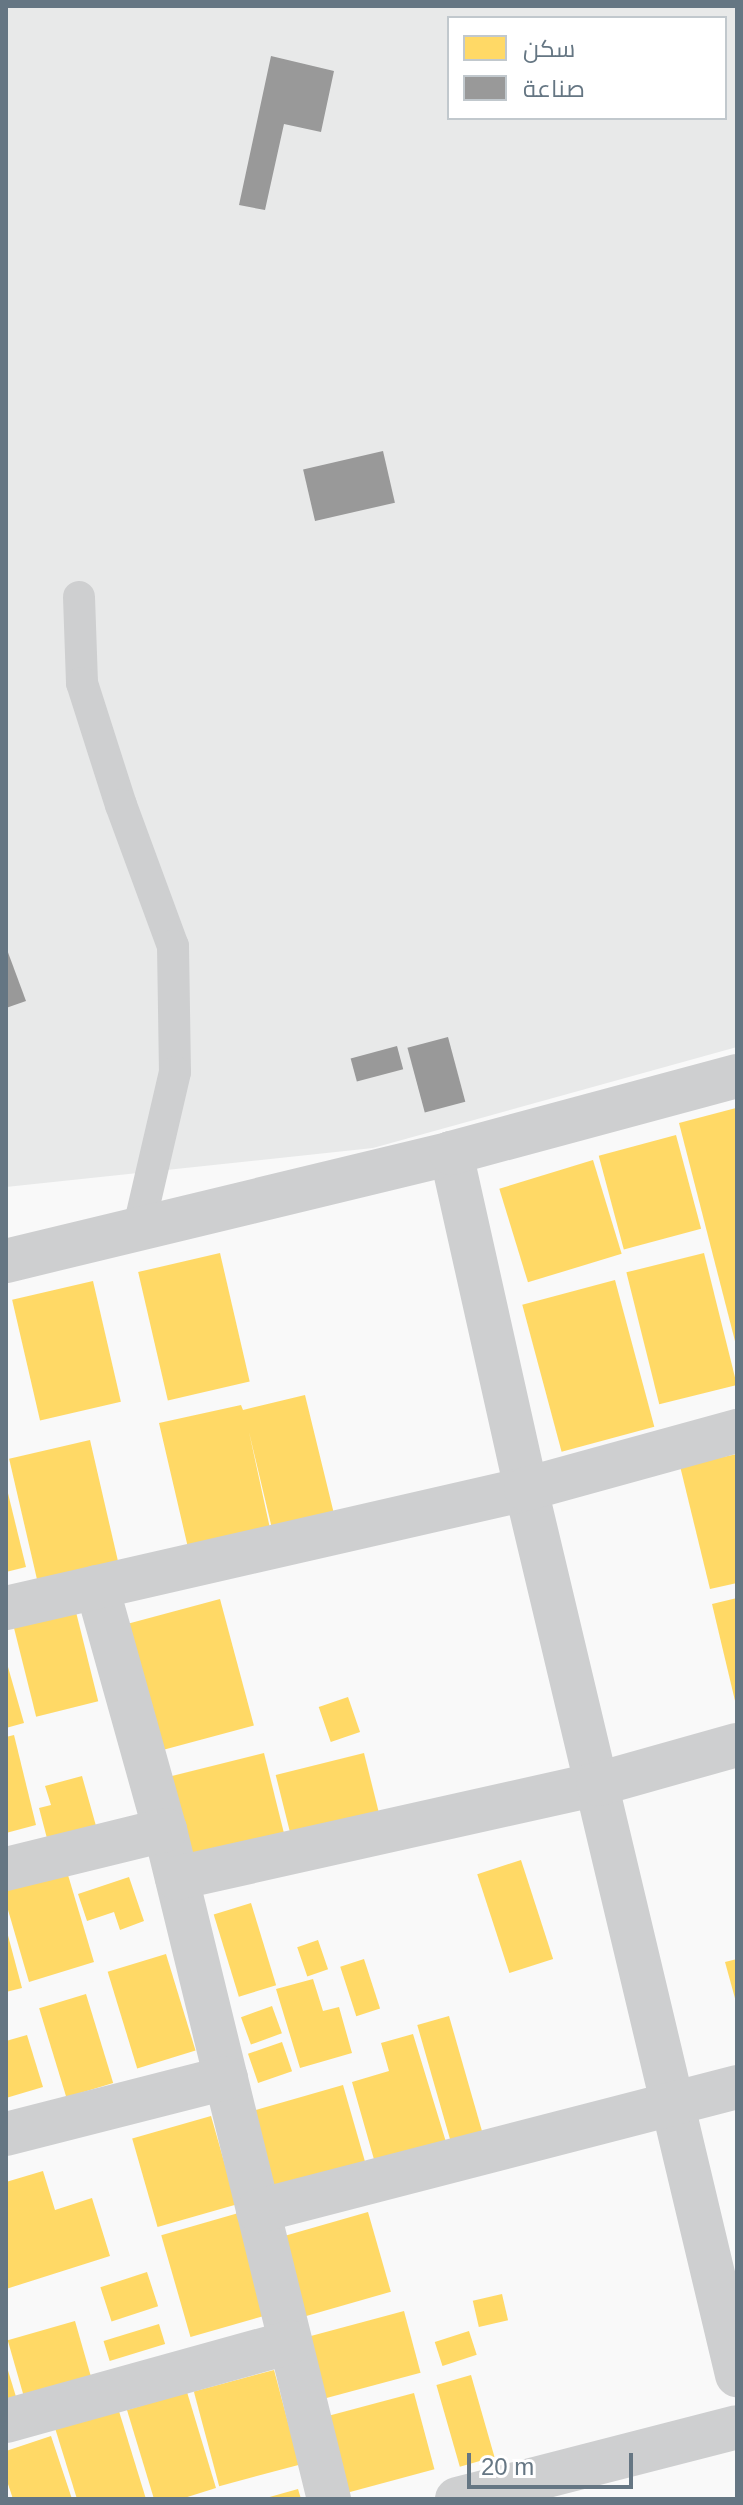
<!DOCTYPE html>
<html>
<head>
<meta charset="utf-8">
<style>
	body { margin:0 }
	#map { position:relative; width:743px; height:2505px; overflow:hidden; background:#f9f9f9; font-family:Arial,Cairo,sans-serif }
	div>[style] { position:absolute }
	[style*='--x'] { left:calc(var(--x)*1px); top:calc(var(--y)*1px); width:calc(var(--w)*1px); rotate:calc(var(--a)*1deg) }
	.built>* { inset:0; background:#e8e9e9 }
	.homes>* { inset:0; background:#ffd966; transform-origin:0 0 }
	.industry>* { inset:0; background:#999; transform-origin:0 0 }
	.service>* { height:32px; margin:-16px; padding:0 16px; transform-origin:16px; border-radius:16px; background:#cecfd0 }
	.minor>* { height:44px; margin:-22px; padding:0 22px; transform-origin:22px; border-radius:22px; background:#cecfd0 }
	span { translate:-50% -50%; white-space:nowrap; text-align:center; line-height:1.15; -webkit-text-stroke:8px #fff; paint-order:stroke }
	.frame { position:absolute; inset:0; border:8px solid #657683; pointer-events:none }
	.legend { position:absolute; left:447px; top:16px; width:280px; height:104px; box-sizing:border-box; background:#fff; border:2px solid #c1c8cd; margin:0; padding:10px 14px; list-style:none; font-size:24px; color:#657683 }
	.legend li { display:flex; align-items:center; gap:16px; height:40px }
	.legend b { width:40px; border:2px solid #c1c8cd }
	.scale { position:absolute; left:467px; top:2453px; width:166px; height:36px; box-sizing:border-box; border:4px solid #657683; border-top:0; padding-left:10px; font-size:24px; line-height:28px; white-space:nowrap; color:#657683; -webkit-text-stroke:6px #fff; paint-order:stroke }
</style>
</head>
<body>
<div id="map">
	<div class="built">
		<div style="clip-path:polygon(evenodd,6px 6px,737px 6px,737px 1047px,373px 1148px,6px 1187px,6px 6px,449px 18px,725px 18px,725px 118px,449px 118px,449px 18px)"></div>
	</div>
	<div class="homes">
		<div style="clip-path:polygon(736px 1108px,737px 1114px,736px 1345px,679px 1123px)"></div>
		<div style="left:676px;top:1135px;width:97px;height:80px;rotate:75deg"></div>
		<div style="left:593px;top:1160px;width:98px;height:98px;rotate:73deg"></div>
		<div style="left:220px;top:1253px;width:132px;height:84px;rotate:77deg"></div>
		<div style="left:704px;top:1253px;width:136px;height:80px;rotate:76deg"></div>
		<div style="left:615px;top:1280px;width:152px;height:96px;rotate:75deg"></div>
		<div style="left:93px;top:1281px;width:124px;height:83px;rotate:77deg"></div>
		<div style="clip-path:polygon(305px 1395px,336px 1522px,274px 1537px,249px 1432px,271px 1533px,189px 1552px,159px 1423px,241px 1405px,243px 1410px)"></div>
		<div style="left:90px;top:1440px;width:124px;height:83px;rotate:77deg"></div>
		<div style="clip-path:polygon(737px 1454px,737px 1583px,710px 1589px,680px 1466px)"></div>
		<div style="clip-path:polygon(6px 1485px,26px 1567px,6px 1572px)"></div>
		<div style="clip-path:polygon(737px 1598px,737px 1705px,736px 1705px,712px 1604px)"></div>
		<div style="left:220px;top:1599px;width:131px;height:105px;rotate:75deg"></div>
		<div style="left:76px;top:1612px;width:92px;height:64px;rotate:76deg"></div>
		<div style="clip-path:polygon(6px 1660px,24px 1723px,6px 1728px)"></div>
		<div style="left:348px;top:1697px;width:37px;height:31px;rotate:71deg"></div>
		<div style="clip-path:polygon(14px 1735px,36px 1825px,6px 1833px,6px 1737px)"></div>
		<div style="left:264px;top:1753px;width:93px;height:99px;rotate:76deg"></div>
		<div style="left:364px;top:1753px;width:65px;height:91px;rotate:76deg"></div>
		<div style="clip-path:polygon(82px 1776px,98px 1833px,49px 1846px,39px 1808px,51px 1805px,45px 1786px)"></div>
		<div style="left:521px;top:1860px;width:104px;height:46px;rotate:72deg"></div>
		<div style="clip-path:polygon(65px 1865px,94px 1962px,29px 1982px,6px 1903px,6px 1882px)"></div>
		<div style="clip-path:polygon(129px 1877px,144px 1921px,120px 1930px,114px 1912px,87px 1921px,78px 1894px)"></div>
		<div style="left:251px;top:1903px;width:86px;height:39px;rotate:73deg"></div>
		<div style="clip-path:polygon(6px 1928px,22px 1988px,6px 1992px)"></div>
		<div style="left:318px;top:1940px;width:31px;height:22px;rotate:71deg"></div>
		<div style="left:166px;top:1954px;width:101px;height:61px;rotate:73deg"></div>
		<div style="left:364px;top:1959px;width:52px;height:25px;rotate:72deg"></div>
		<div style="clip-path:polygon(737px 1959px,737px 2002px,736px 2002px,725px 1962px)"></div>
		<div style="clip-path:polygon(313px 1979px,323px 2011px,339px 2007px,352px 2053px,300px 2068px,276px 1989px)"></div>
		<div style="left:86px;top:1994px;width:93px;height:49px;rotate:73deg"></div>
		<div style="left:272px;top:2006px;width:29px;height:33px;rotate:70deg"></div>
		<div style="left:449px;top:2016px;width:130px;height:33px;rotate:74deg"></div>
		<div style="clip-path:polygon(413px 2034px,446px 2142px,375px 2163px,352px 2082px,389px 2071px,381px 2043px)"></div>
		<div style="clip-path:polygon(27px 2035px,43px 2087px,6px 2098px,6px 2041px)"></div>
		<div style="left:282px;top:2042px;width:31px;height:36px;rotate:71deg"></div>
		<div style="left:343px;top:2085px;width:81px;height:103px;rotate:74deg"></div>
		<div style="left:211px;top:2116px;width:92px;height:82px;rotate:74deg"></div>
		<div style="clip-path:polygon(43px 2171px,55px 2210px,92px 2198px,110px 2256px,6px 2289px,6px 2182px)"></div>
		<div style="left:242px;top:2212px;width:106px;height:84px;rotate:74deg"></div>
		<div style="left:368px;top:2212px;width:83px;height:98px;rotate:74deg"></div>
		<div style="left:147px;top:2272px;width:36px;height:49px;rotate:72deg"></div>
		<div style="left:502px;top:2294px;width:27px;height:30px;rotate:77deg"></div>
		<div style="left:404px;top:2311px;width:64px;height:106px;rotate:75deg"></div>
		<div style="left:75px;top:2321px;width:58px;height:70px;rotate:74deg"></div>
		<div style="left:159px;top:2324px;width:21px;height:58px;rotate:73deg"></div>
		<div style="left:469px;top:2331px;width:25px;height:36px;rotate:72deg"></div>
		<div style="clip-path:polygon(6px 2364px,17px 2400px,6px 2403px)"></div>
		<div style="left:274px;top:2370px;width:98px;height:83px;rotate:75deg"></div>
		<div style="left:471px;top:2375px;width:85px;height:36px;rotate:74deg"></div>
		<div style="clip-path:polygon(187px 2392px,216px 2488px,181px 2499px,154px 2499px,127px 2410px)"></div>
		<div style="left:414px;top:2393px;width:79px;height:97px;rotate:75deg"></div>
		<div style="clip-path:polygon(118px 2408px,146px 2499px,77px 2499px,55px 2428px)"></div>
		<div style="clip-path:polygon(51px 2436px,72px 2499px,13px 2499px,6px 2478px,6px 2451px)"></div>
		<div style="clip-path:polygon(298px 2489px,301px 2499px,266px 2499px,266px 2498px)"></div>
	</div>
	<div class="industry">
		<div style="clip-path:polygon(271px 56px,334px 71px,321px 132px,284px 124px,265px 210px,239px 205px)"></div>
		<div style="left:383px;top:451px;width:53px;height:82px;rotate:77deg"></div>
		<div style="clip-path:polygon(6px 947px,26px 1001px,6px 1008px)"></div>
		<div style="left:448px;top:1037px;width:67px;height:42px;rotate:75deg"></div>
		<div style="left:397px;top:1046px;width:24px;height:48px;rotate:75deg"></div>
	</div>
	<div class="service">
		<div style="--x:79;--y:597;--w:86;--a:88"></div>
		<div style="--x:82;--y:683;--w:128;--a:72.3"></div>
		<div style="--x:121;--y:805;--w:150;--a:69.8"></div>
		<div style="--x:173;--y:946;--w:126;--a:89.1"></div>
		<div style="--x:175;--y:1072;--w:163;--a:103.1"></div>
	</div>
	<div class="minor">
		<div style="--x:451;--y:1153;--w:344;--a:77.4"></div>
		<div style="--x:526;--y:1489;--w:911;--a:76.6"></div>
		<div style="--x:6;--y:1261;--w:458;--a:-13.6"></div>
		<div style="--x:451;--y:1153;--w:296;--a:-15.1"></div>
		<div style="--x:97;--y:1587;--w:252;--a:74.4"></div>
		<div style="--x:165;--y:1830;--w:689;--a:76.23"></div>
		<div style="--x:6;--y:1608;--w:533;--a:-12.89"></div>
		<div style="--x:526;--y:1489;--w:219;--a:-15.4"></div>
		<div style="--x:6;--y:1869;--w:164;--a:-13.8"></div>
		<div style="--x:177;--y:1878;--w:431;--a:-12.6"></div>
		<div style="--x:598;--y:1784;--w:144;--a:-15.7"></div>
		<div style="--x:6;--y:2134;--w:227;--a:-14.3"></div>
		<div style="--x:258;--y:2211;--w:495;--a:-14.5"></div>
		<div style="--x:6;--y:2421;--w:295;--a:-15.5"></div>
		<div style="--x:457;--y:2499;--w:289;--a:-14.4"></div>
	</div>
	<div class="frame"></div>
	<ul class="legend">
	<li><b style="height:22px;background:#ffd966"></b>سكن</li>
	<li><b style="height:22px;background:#999"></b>صناعة</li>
	</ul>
	<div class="scale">20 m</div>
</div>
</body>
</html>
